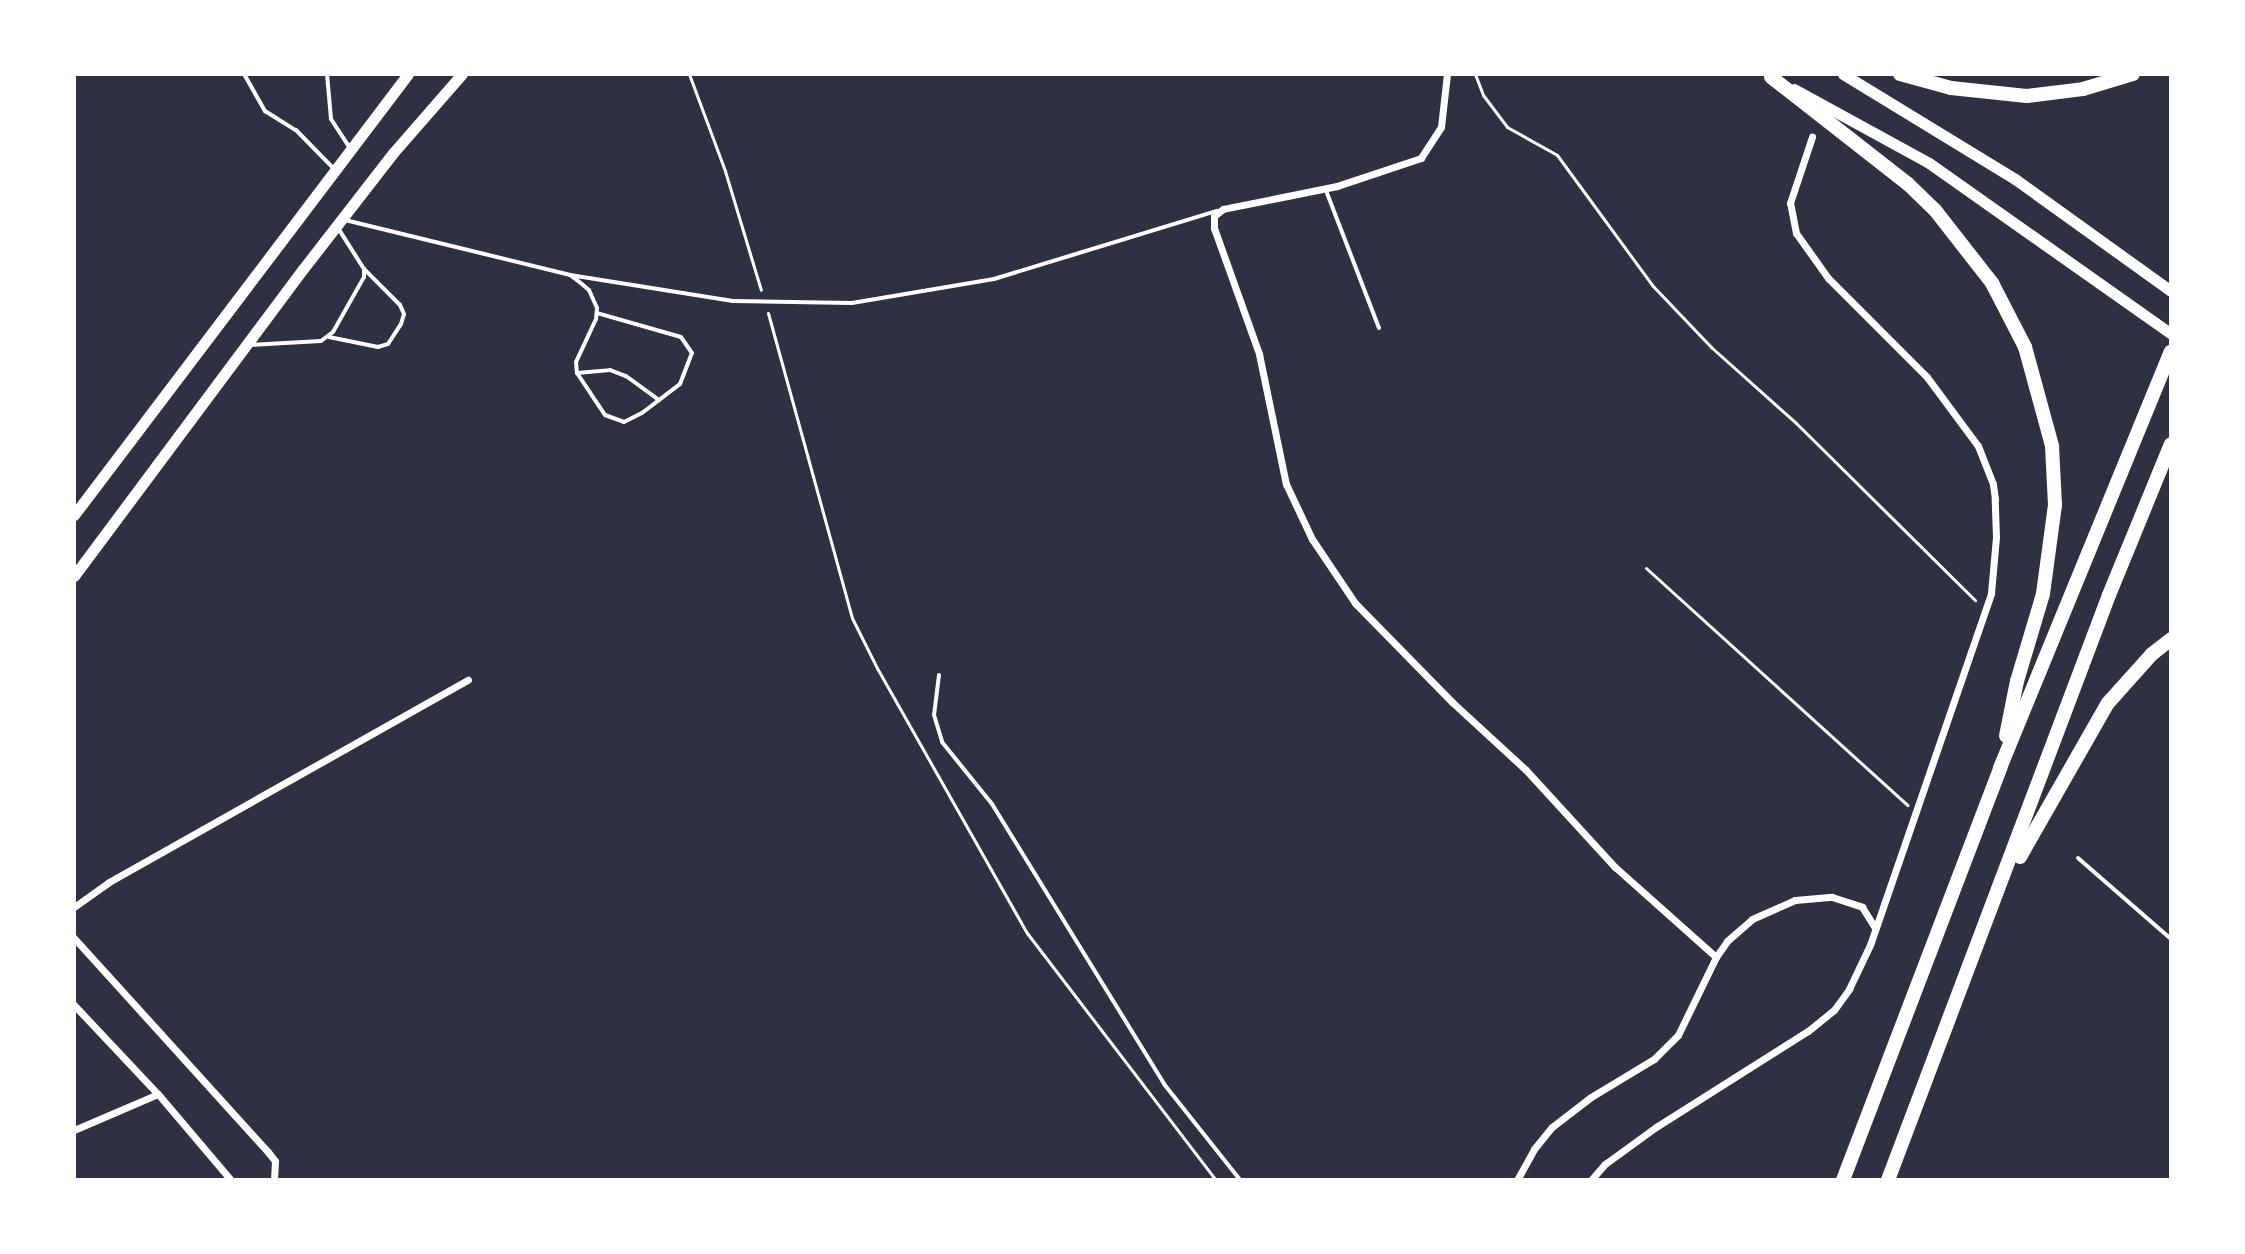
<!DOCTYPE html>
<html>
<head>
<meta charset="utf-8">
<style>
	body { margin:0 }
	#map { position:relative; width:2245px; height:1254px; overflow:hidden; background:#2d3142; font-family:"Roboto Serif",serif }
	div>[style] { position:absolute }
	[style*='--x'] { left:calc(var(--x)*1px); top:calc(var(--y)*1px); width:calc(var(--w)*1px); rotate:calc(var(--a)*1deg) }
	.path>* { height:3px; margin:-1.5px; padding:0 1.5px; transform-origin:1.5px; border-radius:1.5px; background:#fff }
	.service>* { height:4px; margin:-2px; padding:0 2px; transform-origin:2px; border-radius:2px; background:#fff }
	.minor>* { height:7px; margin:-3.5px; padding:0 3.5px; transform-origin:3.5px; border-radius:3.5px; background:#fff }
	.secondary>* { height:11px; margin:-5.5px; padding:0 5.5px; transform-origin:5.5px; border-radius:5.5px; background:#fff }
	.motorway>* { height:14px; margin:-7px; padding:0 7px; transform-origin:7px; border-radius:7px; background:#fff }
	span { translate:-50% -50%; white-space:nowrap; text-align:center; line-height:1.15; -webkit-text-stroke:6px #fff; paint-order:stroke }
	.frame { position:absolute; inset:0; border:76px solid #fff; pointer-events:none }
</style>
</head>
<body>
<div id="map">
	<div class="path">
		<div style="--x:689;--y:74;--w:103;--a:69.6"></div>
		<div style="--x:725;--y:171;--w:124;--a:73.2"></div>
		<div style="--x:1475;--y:74;--w:22;--a:69"></div>
		<div style="--x:1483;--y:95;--w:40;--a:53"></div>
		<div style="--x:1507;--y:127;--w:57;--a:29.2"></div>
		<div style="--x:1557;--y:155;--w:161;--a:53.8"></div>
		<div style="--x:1652;--y:285;--w:86;--a:46.4"></div>
		<div style="--x:1711;--y:347;--w:114;--a:41.8"></div>
		<div style="--x:1796;--y:423;--w:252;--a:44.7"></div>
		<div style="--x:768;--y:313;--w:316;--a:74.6"></div>
		<div style="--x:852;--y:618;--w:56;--a:63.4"></div>
		<div style="--x:877;--y:668;--w:305;--a:60.5"></div>
		<div style="--x:1027;--y:933;--w:311;--a:52.6"></div>
		<div style="--x:1646;--y:568;--w:353;--a:42.2"></div>
	</div>
	<div class="service">
		<div style="--x:244;--y:74;--w:43;--a:60.4"></div>
		<div style="--x:265;--y:111;--w:36;--a:32"></div>
		<div style="--x:296;--y:130;--w:54;--a:45.7"></div>
		<div style="--x:327;--y:74;--w:45;--a:84.9"></div>
		<div style="--x:331;--y:119;--w:33;--a:57"></div>
		<div style="--x:1325;--y:188;--w:150;--a:68.9"></div>
		<div style="--x:345;--y:220;--w:232;--a:13.7"></div>
		<div style="--x:570;--y:275;--w:9;--a:36"></div>
		<div style="--x:577;--y:280;--w:16;--a:40"></div>
		<div style="--x:589;--y:290;--w:20;--a:66"></div>
		<div style="--x:597;--y:308;--w:11;--a:95"></div>
		<div style="--x:596;--y:319;--w:47;--a:114.9"></div>
		<div style="--x:576;--y:362;--w:11;--a:85"></div>
		<div style="--x:577;--y:373;--w:50;--a:56.3"></div>
		<div style="--x:605;--y:415;--w:20;--a:20"></div>
		<div style="--x:624;--y:422;--w:20;--a:-27"></div>
		<div style="--x:642;--y:413;--w:48;--a:-37.3"></div>
		<div style="--x:680;--y:384;--w:33;--a:-69"></div>
		<div style="--x:692;--y:353;--w:19;--a:-125"></div>
		<div style="--x:681;--y:337;--w:87;--a:-164.1"></div>
		<div style="--x:570;--y:275;--w:165;--a:9.1"></div>
		<div style="--x:733;--y:301;--w:119;--a:1"></div>
		<div style="--x:852;--y:303;--w:144;--a:-9.6"></div>
		<div style="--x:994;--y:279;--w:233;--a:-17"></div>
		<div style="--x:329;--y:337;--w:50;--a:11.5"></div>
		<div style="--x:378;--y:347;--w:10;--a:-17"></div>
		<div style="--x:388;--y:344;--w:24;--a:-57"></div>
		<div style="--x:401;--y:324;--w:10;--a:-73"></div>
		<div style="--x:404;--y:314;--w:10;--a:-114"></div>
		<div style="--x:400;--y:305;--w:51;--a:-135"></div>
		<div style="--x:250;--y:345;--w:71;--a:-3.2"></div>
		<div style="--x:321;--y:341;--w:15;--a:-37"></div>
		<div style="--x:333;--y:332;--w:63;--a:-60.6"></div>
		<div style="--x:364;--y:277;--w:8;--a:-90"></div>
		<div style="--x:364;--y:269;--w:49;--a:-122.4"></div>
		<div style="--x:577;--y:373;--w:33;--a:-5"></div>
		<div style="--x:610;--y:370;--w:17;--a:21"></div>
		<div style="--x:626;--y:376;--w:41;--a:36"></div>
		<div style="--x:939;--y:675;--w:40;--a:97.1"></div>
		<div style="--x:934;--y:715;--w:28;--a:73"></div>
		<div style="--x:942;--y:742;--w:80;--a:51.1"></div>
		<div style="--x:992;--y:804;--w:329;--a:58.4"></div>
		<div style="--x:1164;--y:1084;--w:122;--a:51.6"></div>
		<div style="--x:2078;--y:858;--w:123;--a:41.1"></div>
	</div>
	<div class="minor">
		<div style="--x:1447;--y:74;--w:53;--a:96.5"></div>
		<div style="--x:1441;--y:127;--w:37;--a:123"></div>
		<div style="--x:1421;--y:158;--w:89;--a:161.6"></div>
		<div style="--x:1337;--y:186;--w:116;--a:168.6"></div>
		<div style="--x:1223;--y:209;--w:11;--a:142"></div>
		<div style="--x:1214;--y:216;--w:12;--a:90"></div>
		<div style="--x:1214;--y:228;--w:134;--a:70.3"></div>
		<div style="--x:1259;--y:354;--w:133;--a:78.3"></div>
		<div style="--x:1286;--y:484;--w:61;--a:64.7"></div>
		<div style="--x:1312;--y:539;--w:77;--a:56.1"></div>
		<div style="--x:1355;--y:603;--w:139;--a:45.6"></div>
		<div style="--x:1452;--y:702;--w:100;--a:42.6"></div>
		<div style="--x:1526;--y:770;--w:132;--a:47.5"></div>
		<div style="--x:1615;--y:867;--w:135;--a:41.7"></div>
		<div style="--x:74;--y:907;--w:43;--a:-35.5"></div>
		<div style="--x:109;--y:882;--w:412;--a:-29.4"></div>
		<div style="--x:74;--y:938;--w:289;--a:47.8"></div>
		<div style="--x:268;--y:1152;--w:11;--a:52"></div>
		<div style="--x:275;--y:1161;--w:19;--a:93"></div>
		<div style="--x:74;--y:1005;--w:122;--a:46.7"></div>
		<div style="--x:158;--y:1094;--w:113;--a:49.7"></div>
		<div style="--x:74;--y:1130;--w:91;--a:-23.2"></div>
		<div style="--x:1517;--y:1180;--w:35;--a:-61"></div>
		<div style="--x:1534;--y:1149;--w:28;--a:-51"></div>
		<div style="--x:1552;--y:1127;--w:49;--a:-37.6"></div>
		<div style="--x:1591;--y:1097;--w:74;--a:-31.1"></div>
		<div style="--x:1654;--y:1059;--w:34;--a:-45"></div>
		<div style="--x:1678;--y:1035;--w:87;--a:-64"></div>
		<div style="--x:1716;--y:957;--w:19;--a:-55"></div>
		<div style="--x:1727;--y:941;--w:33;--a:-41"></div>
		<div style="--x:1752;--y:919;--w:47;--a:-23.8"></div>
		<div style="--x:1795;--y:900;--w:37;--a:-5"></div>
		<div style="--x:1832;--y:897;--w:32;--a:18"></div>
		<div style="--x:1862;--y:907;--w:25;--a:58"></div>
		<div style="--x:1591;--y:1180;--w:21;--a:-49"></div>
		<div style="--x:1605;--y:1164;--w:63;--a:-36"></div>
		<div style="--x:1656;--y:1127;--w:180;--a:-32.3"></div>
		<div style="--x:1808;--y:1031;--w:33;--a:-39"></div>
		<div style="--x:1834;--y:1010;--w:26;--a:-54"></div>
		<div style="--x:1849;--y:989;--w:49;--a:-64.5"></div>
		<div style="--x:1870;--y:945;--w:372;--a:-71"></div>
		<div style="--x:1991;--y:593;--w:56;--a:-84.9"></div>
		<div style="--x:1996;--y:537;--w:38;--a:-92"></div>
		<div style="--x:1995;--y:499;--w:15;--a:-98"></div>
		<div style="--x:1993;--y:484;--w:41;--a:-111.5"></div>
		<div style="--x:1978;--y:446;--w:86;--a:-126.5"></div>
		<div style="--x:1927;--y:377;--w:140;--a:-135"></div>
		<div style="--x:1828;--y:278;--w:55;--a:-125.4"></div>
		<div style="--x:1796;--y:233;--w:31;--a:-101"></div>
		<div style="--x:1790;--y:203;--w:70;--a:-71.6"></div>
	</div>
	<div class="secondary">
		<div style="--x:1843;--y:74;--w:202;--a:31.4"></div>
		<div style="--x:2015;--y:179;--w:192;--a:35.7"></div>
		<div style="--x:1794;--y:89;--w:154;--a:28.7"></div>
		<div style="--x:1929;--y:163;--w:296;--a:35.2"></div>
		<div style="--x:74;--y:515;--w:553;--a:-52.86"></div>
		<div style="--x:74;--y:576;--w:383;--a:-53.3"></div>
		<div style="--x:303;--y:269;--w:147;--a:-52.2"></div>
		<div style="--x:393;--y:153;--w:105;--a:-48.9"></div>
	</div>
	<div class="motorway">
		<div style="--x:1900;--y:74;--w:53;--a:15.4"></div>
		<div style="--x:1951;--y:88;--w:76;--a:6"></div>
		<div style="--x:2027;--y:96;--w:56;--a:-7.1"></div>
		<div style="--x:2083;--y:89;--w:52;--a:-16.7"></div>
		<div style="--x:1771;--y:77;--w:174;--a:38"></div>
		<div style="--x:1908;--y:184;--w:37;--a:44"></div>
		<div style="--x:1935;--y:210;--w:93;--a:52"></div>
		<div style="--x:1992;--y:283;--w:72;--a:62.7"></div>
		<div style="--x:2025;--y:347;--w:103;--a:74.7"></div>
		<div style="--x:2052;--y:446;--w:59;--a:87.1"></div>
		<div style="--x:2055;--y:505;--w:90;--a:97.7"></div>
		<div style="--x:2043;--y:594;--w:91;--a:106.6"></div>
		<div style="--x:2017;--y:681;--w:56;--a:101.3"></div>
		<div style="--x:2020;--y:857;--w:177;--a:-60.3"></div>
		<div style="--x:2108;--y:703;--w:66;--a:-48.1"></div>
		<div style="--x:2152;--y:654;--w:24;--a:-38"></div>
		<div style="--x:1843;--y:1180;--w:441;--a:-69.1"></div>
		<div style="--x:2000;--y:768;--w:450;--a:-67.7"></div>
		<div style="--x:1888;--y:1180;--w:625;--a:-69.3"></div>
		<div style="--x:2109;--y:595;--w:163;--a:-67.7"></div>
	</div>
	<div class="frame"></div>
</div>
</body>
</html>
